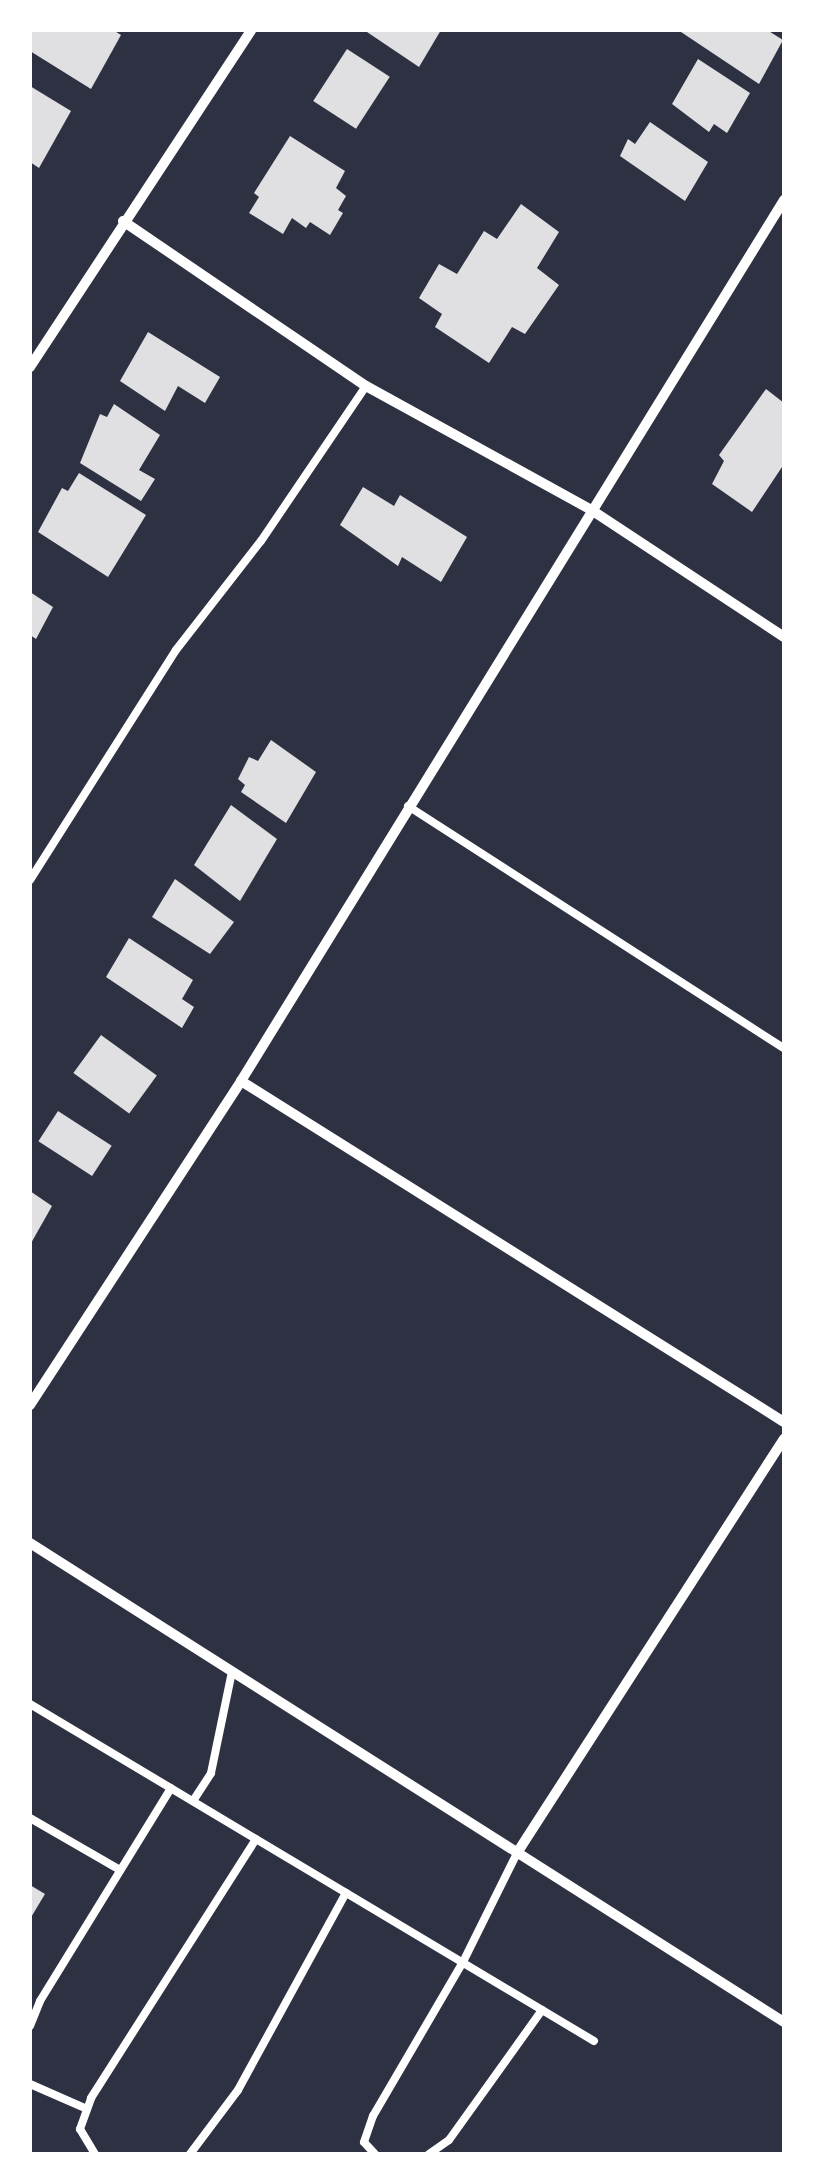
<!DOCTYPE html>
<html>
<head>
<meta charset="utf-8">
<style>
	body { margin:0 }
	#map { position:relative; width:814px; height:2184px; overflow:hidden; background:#2d3142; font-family:Montserrat,sans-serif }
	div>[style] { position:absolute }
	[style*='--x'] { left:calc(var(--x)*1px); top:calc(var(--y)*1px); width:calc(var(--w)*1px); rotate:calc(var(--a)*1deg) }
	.building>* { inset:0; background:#e0e0e3; transform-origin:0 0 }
	.service>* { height:8px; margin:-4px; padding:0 4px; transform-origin:4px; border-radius:4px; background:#fff }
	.minor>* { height:10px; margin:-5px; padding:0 5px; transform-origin:5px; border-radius:5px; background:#fff }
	span { translate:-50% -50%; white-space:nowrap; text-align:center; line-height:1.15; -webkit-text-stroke:8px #fff; paint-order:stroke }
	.frame { position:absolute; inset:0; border:32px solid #fff; pointer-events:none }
</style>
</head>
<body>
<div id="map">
	<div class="building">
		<div style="clip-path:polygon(30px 30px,113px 30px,121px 35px,91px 89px,30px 51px)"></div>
		<div style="clip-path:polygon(364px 30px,441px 30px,419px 67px)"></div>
		<div style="clip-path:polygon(678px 30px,767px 30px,783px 40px,759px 84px)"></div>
		<div style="left:347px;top:49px;width:51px;height:62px;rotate:33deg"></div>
		<div style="clip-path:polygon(698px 59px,750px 93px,727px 133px,714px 124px,709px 132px,672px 104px)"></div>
		<div style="clip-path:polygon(30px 86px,71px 111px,39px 168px,30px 162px)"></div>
		<div style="clip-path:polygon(650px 122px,708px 162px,685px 201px,620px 156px,628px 139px,635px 144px)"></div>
		<div style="clip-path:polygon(290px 136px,345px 171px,336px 188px,346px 196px,338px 210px,343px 213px,330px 235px,310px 222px,306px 228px,292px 218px,283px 234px,249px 213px,259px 197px,254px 193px)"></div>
		<div style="clip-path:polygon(521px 204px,559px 232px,537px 268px,559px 285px,525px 334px,512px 327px,489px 363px,435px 327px,442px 314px,419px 298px,439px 264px,457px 274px,484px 231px,497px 239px)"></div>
		<div style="clip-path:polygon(148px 332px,220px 377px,205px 403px,178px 386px,165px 411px,120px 381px)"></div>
		<div style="clip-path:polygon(766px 389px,784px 403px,784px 464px,752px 512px,712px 484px,724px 461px,719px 455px)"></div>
		<div style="clip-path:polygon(114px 404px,160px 435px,139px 470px,155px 479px,141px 501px,80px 463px,100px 414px,107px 417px)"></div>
		<div style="clip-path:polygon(79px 473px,146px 515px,108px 577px,38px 532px,62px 488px,68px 491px)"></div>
		<div style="clip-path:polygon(363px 487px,394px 506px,400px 495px,467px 537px,441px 582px,402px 557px,398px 566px,340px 525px)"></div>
		<div style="clip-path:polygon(30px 592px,53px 607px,36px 639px,30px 635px)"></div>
		<div style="clip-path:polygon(271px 740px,316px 772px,286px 823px,241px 792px,245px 785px,238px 779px,249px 757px,258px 761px)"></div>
		<div style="clip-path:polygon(231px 805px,277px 839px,240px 901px,194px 865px)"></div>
		<div style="clip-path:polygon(175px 879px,234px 922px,210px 954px,152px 917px)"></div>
		<div style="clip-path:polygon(129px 938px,193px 980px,182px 999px,194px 1007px,182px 1028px,106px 977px)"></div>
		<div style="left:101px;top:1035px;width:69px;height:47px;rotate:36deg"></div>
		<div style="left:58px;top:1111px;width:64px;height:36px;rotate:33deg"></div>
		<div style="clip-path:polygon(30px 1191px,52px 1206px,30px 1245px)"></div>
		<div style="clip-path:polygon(30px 1885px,45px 1894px,30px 1919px)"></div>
	</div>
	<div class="service">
		<div style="--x:408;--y:806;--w:447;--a:32.8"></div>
		<div style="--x:30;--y:880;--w:272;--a:-57.6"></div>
		<div style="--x:176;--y:650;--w:138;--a:-52.1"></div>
		<div style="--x:261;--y:541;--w:187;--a:-55.9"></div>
		<div style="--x:30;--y:1704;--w:657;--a:30.86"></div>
		<div style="--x:193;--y:1801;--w:33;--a:-57"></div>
		<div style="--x:211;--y:1773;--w:103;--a:-78.3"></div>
		<div style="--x:30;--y:1818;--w:104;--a:30"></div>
		<div style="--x:30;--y:2026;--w:27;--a:-68"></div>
		<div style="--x:40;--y:2001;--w:250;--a:-58.4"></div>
		<div style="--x:30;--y:2084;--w:62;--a:23.7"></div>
		<div style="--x:95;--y:2154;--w:29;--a:-121"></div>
		<div style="--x:80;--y:2129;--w:33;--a:-70"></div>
		<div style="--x:91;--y:2098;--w:307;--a:-57.5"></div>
		<div style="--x:190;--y:2154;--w:80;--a:-53.1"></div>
		<div style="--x:238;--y:2090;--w:225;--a:-61.3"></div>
		<div style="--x:375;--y:2154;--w:16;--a:-133"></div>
		<div style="--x:364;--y:2142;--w:28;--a:-71"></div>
		<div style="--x:373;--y:2116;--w:178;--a:-59.7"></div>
		<div style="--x:463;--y:1962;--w:122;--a:-63.6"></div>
		<div style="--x:429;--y:2154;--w:24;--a:-35"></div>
		<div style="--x:449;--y:2140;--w:160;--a:-54.4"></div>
	</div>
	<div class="minor">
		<div style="--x:123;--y:221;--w:294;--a:34.2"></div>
		<div style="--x:366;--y:386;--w:256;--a:28.8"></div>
		<div style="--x:590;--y:509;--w:232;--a:33.4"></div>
		<div style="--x:30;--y:367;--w:403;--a:-56.7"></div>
		<div style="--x:241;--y:1081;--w:641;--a:32.13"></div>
		<div style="--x:30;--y:1405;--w:387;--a:-56.9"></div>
		<div style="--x:241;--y:1081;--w:1035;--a:-58.35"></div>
		<div style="--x:30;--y:1543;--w:893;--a:32.43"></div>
		<div style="--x:517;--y:1853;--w:493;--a:-57.2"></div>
	</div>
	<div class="frame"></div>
</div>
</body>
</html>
